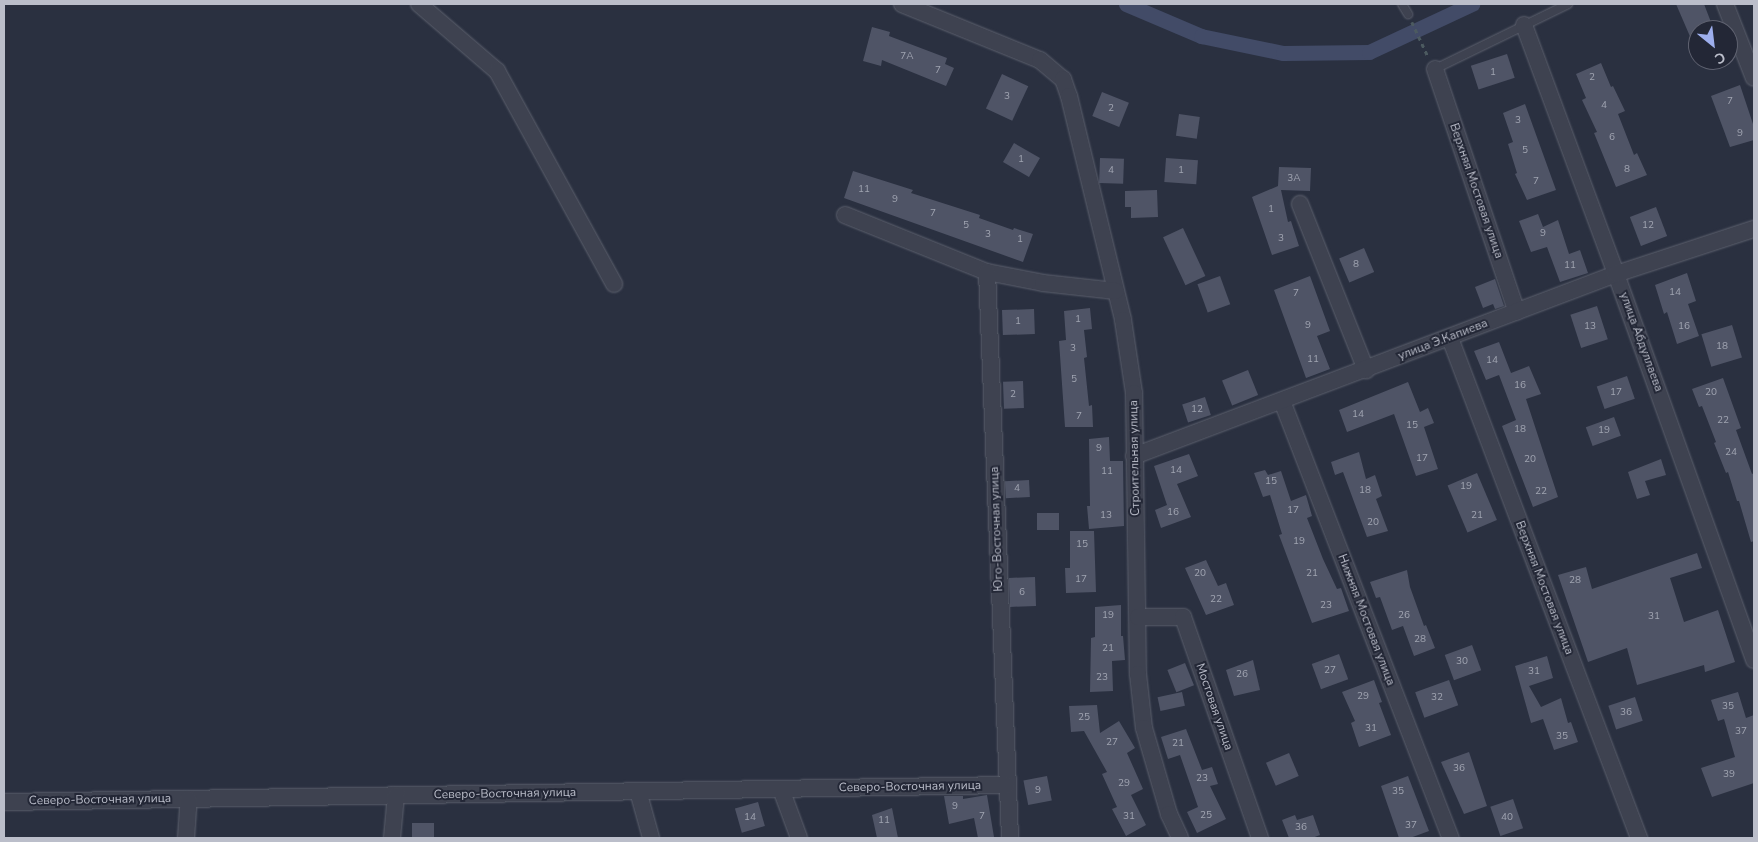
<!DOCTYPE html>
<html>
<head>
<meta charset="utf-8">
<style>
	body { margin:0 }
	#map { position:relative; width:1758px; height:842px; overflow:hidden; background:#2a3040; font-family:"Nunito Sans",sans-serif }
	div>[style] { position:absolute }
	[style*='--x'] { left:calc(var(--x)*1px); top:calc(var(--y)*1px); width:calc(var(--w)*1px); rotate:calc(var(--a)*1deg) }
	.canal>* { height:15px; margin:-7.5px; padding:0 7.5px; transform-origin:7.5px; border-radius:7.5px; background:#424b67 }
	.building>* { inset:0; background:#4f5466; transform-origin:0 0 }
	.path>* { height:2.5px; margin-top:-1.25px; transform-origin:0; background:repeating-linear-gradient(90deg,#4c5a60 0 4px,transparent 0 8px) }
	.roads { filter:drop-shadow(0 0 1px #5c606d) drop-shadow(0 0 1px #5c606d) }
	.service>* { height:8px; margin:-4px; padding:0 4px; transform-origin:4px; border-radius:4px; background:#3e4250 }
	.minor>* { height:16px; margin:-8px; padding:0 8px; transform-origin:8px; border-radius:8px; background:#3e4250 }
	span { translate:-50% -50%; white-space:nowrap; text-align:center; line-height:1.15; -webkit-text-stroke:4px #232736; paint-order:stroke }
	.number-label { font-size:10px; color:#a0a4b1 }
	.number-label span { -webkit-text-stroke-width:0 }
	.street-label { font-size:12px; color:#bbbeca }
	.frame { position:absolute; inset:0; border:5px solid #bbbeca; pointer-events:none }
	.north { position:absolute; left:1688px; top:20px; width:50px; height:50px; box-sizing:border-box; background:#232736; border:1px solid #606371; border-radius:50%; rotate:151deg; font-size:14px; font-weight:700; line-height:20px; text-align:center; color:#bbbeca }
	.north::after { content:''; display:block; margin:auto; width:18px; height:22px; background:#9daeed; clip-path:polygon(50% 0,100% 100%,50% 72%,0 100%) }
</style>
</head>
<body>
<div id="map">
	<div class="canal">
		<div style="--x:1126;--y:4;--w:82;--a:23.1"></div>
		<div style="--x:1201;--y:36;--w:84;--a:11.7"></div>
		<div style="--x:1283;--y:53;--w:86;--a:-0.7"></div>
		<div style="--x:1369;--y:52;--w:114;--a:-25"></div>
	</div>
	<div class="building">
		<div style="clip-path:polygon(1676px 4px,1704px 4px,1714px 30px,1698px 30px,1698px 55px)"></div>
		<div style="clip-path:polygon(872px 27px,890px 32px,889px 36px,947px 58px,945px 64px,954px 68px,946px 86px,882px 60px,881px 66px,863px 61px)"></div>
		<div style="left:1507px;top:54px;width:25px;height:38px;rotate:72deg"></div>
		<div style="clip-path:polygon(1601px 63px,1611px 87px,1613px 86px,1625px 111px,1618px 114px,1634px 155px,1637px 153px,1647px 175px,1616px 187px,1594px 133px,1597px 132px,1582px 100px,1586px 98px,1576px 74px)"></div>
		<div style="left:1002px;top:74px;width:29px;height:38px;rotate:25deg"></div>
		<div style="clip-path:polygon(1740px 85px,1754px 127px,1754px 140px,1730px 147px,1711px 96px)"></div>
		<div style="left:1102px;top:92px;width:29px;height:26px;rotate:22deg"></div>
		<div style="clip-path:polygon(1525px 104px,1556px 190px,1527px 200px,1515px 174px,1517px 173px,1508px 144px,1513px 142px,1503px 113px)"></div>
		<div style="left:1179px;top:114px;width:21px;height:22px;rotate:8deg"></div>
		<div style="left:1014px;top:143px;width:30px;height:22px;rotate:30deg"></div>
		<div style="left:1100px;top:158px;width:24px;height:25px;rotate:2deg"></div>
		<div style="left:1166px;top:158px;width:32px;height:24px;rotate:4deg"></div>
		<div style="clip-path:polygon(1279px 167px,1311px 168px,1310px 191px,1281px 190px,1288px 222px,1291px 221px,1299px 246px,1272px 255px,1252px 197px,1278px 186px)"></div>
		<div style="clip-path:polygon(853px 171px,913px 190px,911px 193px,980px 215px,979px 218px,1013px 230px,1014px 228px,1033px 234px,1023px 262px,844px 198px)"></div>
		<div style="clip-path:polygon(1157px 190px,1158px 217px,1131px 218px,1131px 207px,1125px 207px,1125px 191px)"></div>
		<div style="left:1656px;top:207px;width:31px;height:28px;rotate:69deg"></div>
		<div style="clip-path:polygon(1538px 214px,1543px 227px,1558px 220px,1569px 254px,1580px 250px,1588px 273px,1560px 282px,1547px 247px,1531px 252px,1519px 221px)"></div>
		<div style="left:1183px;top:228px;width:53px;height:22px;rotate:65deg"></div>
		<div style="left:1364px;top:248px;width:26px;height:27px;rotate:67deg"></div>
		<div style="clip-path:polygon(1687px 273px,1696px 301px,1688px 304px,1699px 336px,1677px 344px,1667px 312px,1664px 314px,1655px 285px)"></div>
		<div style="left:1220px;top:276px;width:30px;height:24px;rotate:70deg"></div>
		<div style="clip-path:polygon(1310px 276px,1330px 331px,1317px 336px,1330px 369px,1306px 378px,1274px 290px)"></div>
		<div style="clip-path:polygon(1495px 279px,1504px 306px,1495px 309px,1493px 304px,1483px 308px,1475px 287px)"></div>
		<div style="left:1597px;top:306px;width:35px;height:28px;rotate:72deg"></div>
		<div style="clip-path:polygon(1090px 308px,1092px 329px,1084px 330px,1087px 357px,1084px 358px,1089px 406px,1092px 405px,1093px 427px,1065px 427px,1059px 341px,1066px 340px,1064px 311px)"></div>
		<div style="left:1034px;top:309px;width:25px;height:32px;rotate:88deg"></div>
		<div style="left:1732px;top:325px;width:34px;height:32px;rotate:73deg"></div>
		<div style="clip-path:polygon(1499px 342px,1511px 373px,1529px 366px,1541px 394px,1526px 399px,1558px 497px,1533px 507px,1502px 426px,1516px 420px,1499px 375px,1486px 380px,1474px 351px)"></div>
		<div style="left:1248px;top:370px;width:27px;height:28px;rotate:68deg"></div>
		<div style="left:1627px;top:376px;width:24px;height:32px;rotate:71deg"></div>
		<div style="clip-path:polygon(1723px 378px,1741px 428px,1736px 430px,1752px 474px,1754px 473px,1754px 541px,1751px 542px,1739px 501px,1737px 501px,1728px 472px,1726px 473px,1714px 443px,1716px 442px,1702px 406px,1699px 407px,1692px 389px)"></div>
		<div style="left:1023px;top:381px;width:27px;height:20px;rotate:88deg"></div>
		<div style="clip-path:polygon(1408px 382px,1420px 412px,1428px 408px,1434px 423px,1424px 427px,1438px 469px,1416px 476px,1394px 414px,1347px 432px,1339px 410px)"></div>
		<div style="left:1205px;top:397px;width:19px;height:24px;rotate:72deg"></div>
		<div style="left:1614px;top:417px;width:20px;height:30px;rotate:70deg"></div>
		<div style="clip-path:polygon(1109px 437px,1110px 461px,1123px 461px,1124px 526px,1089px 529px,1087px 506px,1090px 506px,1089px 439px)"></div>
		<div style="clip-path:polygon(1359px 452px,1366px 479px,1375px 475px,1382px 496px,1376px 499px,1388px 531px,1367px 537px,1343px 472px,1335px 475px,1331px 462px)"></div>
		<div style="clip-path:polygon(1189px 454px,1198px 476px,1177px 484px,1191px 517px,1161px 528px,1155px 510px,1167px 505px,1154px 466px)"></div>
		<div style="clip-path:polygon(1661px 459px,1666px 475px,1645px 481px,1650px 495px,1637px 499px,1628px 472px)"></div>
		<div style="clip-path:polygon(1265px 470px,1268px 475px,1281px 471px,1291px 501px,1306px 495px,1312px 516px,1307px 518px,1323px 559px,1337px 589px,1341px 588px,1349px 611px,1312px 623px,1279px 535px,1282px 534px,1270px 495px,1263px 497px,1254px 473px)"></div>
		<div style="left:1477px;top:473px;width:51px;height:32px;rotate:67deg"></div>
		<div style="left:1029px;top:480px;width:17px;height:24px;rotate:87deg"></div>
		<div style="left:1037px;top:513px;width:22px;height:17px"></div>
		<div style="clip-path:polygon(1070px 531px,1094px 531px,1096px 592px,1066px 593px,1065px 568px,1070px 568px)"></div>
		<div style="clip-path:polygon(1697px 553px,1702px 568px,1670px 578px,1684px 622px,1718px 610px,1735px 662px,1705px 672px,1704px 665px,1637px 685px,1627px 648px,1588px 662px,1558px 575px,1586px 567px,1592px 589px)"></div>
		<div style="clip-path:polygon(1206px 560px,1218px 586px,1226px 583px,1234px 605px,1206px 615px,1185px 568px)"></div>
		<div style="clip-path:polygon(1407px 570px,1410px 587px,1424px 626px,1426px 625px,1435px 648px,1414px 656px,1403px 626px,1392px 630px,1380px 597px,1376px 598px,1370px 582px)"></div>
		<div style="left:1035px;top:577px;width:29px;height:26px;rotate:88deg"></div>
		<div style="clip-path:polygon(1121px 605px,1121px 636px,1123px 636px,1125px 660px,1112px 661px,1113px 691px,1090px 692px,1091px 638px,1095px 637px,1095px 607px)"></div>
		<div style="left:1472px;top:645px;width:27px;height:29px;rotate:70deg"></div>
		<div style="left:1339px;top:654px;width:27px;height:29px;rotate:70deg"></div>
		<div style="clip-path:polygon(1547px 656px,1553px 678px,1529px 686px,1541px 707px,1561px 698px,1568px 723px,1571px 722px,1578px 742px,1554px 750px,1543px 719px,1531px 723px,1515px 666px)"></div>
		<div style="clip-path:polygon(1253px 660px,1260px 690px,1234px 696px,1226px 670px)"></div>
		<div style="left:1185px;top:663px;width:24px;height:19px;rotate:68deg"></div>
		<div style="clip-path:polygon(1374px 680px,1382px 702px,1379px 703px,1391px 735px,1359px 747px,1351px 723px,1355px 721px,1342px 692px)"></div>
		<div style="left:1449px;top:680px;width:27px;height:36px;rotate:70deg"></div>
		<div style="left:1182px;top:692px;width:14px;height:25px;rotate:78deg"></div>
		<div style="clip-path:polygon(1738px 692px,1746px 718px,1754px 715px,1754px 783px,1712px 797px,1701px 768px,1735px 757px,1724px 719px,1718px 721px,1711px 700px)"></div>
		<div style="left:1635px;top:697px;width:25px;height:28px;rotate:72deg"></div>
		<div style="clip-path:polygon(1097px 705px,1100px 733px,1119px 721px,1135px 748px,1127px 753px,1143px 789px,1131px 795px,1146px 825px,1126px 836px,1112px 809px,1117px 807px,1102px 774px,1107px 772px,1084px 731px,1071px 732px,1069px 706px)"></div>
		<div style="clip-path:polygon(1186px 729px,1202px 770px,1212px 767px,1218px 784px,1210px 786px,1226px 819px,1197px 833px,1187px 812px,1198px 807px,1180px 755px,1168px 759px,1161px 737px)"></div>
		<div style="clip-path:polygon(1469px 752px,1487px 806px,1464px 814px,1441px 762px)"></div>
		<div style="left:1289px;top:753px;width:25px;height:25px;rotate:67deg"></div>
		<div style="left:1047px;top:776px;width:25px;height:24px;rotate:79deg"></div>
		<div style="clip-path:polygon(1408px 776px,1429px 831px,1410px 838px,1399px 838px,1381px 786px)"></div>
		<div style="clip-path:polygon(987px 795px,994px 837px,978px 838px,974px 818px,949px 824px,944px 796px,963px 796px,963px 799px)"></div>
		<div style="left:1513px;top:799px;width:31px;height:24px;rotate:71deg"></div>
		<div style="left:758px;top:802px;width:25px;height:24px;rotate:74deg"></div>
		<div style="clip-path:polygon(892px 808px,898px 838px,877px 838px,872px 815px)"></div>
		<div style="clip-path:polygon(1295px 815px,1297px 820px,1313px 815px,1320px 835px,1312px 838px,1289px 838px,1282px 820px)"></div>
		<div style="left:412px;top:823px;width:22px;height:15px"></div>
	</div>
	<div class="path">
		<div style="--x:1412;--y:22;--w:38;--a:65"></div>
	</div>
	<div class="roads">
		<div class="service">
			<div style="--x:1402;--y:4;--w:12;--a:59"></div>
			<div style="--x:1435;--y:69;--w:148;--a:-26"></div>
		</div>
		<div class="minor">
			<div style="--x:419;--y:4;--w:103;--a:40.7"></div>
			<div style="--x:497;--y:71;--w:243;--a:61.2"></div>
			<div style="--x:902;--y:4;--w:149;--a:22.1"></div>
			<div style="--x:1040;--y:60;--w:30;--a:40"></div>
			<div style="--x:1063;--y:79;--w:18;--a:71"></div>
			<div style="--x:1069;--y:96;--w:230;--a:76.4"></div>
			<div style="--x:1123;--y:320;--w:74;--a:81.4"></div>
			<div style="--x:1134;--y:393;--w:281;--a:89.2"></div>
			<div style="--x:1138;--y:674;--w:54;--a:83.7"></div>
			<div style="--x:1144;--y:728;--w:90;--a:73.8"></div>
			<div style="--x:1169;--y:814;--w:26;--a:65"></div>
			<div style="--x:1725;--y:4;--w:79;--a:68.6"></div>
			<div style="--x:1524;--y:25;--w:265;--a:69.7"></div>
			<div style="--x:1616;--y:274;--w:410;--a:70.3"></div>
			<div style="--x:1435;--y:69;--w:256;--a:71.4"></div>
			<div style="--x:1300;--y:204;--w:179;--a:68.3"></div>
			<div style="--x:845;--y:215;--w:153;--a:21.9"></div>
			<div style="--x:987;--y:272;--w:57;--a:11.1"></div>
			<div style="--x:1043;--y:283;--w:73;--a:6.3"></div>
			<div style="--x:987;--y:272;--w:566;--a:87.67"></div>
			<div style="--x:1450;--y:338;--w:535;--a:69.29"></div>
			<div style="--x:1282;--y:401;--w:469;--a:68.9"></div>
			<div style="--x:1134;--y:456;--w:515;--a:-20.69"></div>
			<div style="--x:1616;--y:274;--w:145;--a:-18.1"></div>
			<div style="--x:1138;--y:617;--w:45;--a:0"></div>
			<div style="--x:1183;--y:617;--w:234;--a:70.8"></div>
			<div style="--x:781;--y:789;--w:52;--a:69.8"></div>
			<div style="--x:638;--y:791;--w:49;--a:74.5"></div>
			<div style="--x:4;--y:802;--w:1003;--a:-0.97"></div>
			<div style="--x:186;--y:838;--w:39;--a:-86"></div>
			<div style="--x:392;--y:838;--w:43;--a:-84.7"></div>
		</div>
	</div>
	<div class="number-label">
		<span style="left:907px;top:57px">7А</span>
		<span style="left:938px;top:71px">7</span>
		<span style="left:1493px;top:73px">1</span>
		<span style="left:1592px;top:78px">2</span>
		<span style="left:1007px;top:97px">3</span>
		<span style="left:1730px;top:102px">7</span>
		<span style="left:1604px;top:106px">4</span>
		<span style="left:1111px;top:109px">2</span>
		<span style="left:1518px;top:121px">3</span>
		<span style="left:1740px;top:134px">9</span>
		<span style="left:1612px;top:138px">6</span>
		<span style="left:1525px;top:151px">5</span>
		<span style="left:1021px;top:160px">1</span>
		<span style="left:1627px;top:170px">8</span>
		<span style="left:1111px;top:171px">4</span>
		<span style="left:1181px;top:171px">1</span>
		<span style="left:1294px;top:179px">3А</span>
		<span style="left:1536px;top:182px">7</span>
		<span style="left:864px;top:190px">11</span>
		<span style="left:895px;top:200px">9</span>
		<span style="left:1271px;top:210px">1</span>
		<span style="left:933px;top:214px">7</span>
		<span style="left:966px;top:226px">5</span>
		<span style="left:1648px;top:226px">12</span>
		<span style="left:1543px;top:234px">9</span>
		<span style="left:988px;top:235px">3</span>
		<span style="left:1281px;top:239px">3</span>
		<span style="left:1020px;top:240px">1</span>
		<span style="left:1356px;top:265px">8</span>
		<span style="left:1570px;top:266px">11</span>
		<span style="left:1675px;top:293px">14</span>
		<span style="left:1296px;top:294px">7</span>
		<span style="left:1078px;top:320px">1</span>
		<span style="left:1018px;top:322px">1</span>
		<span style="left:1308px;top:326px">9</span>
		<span style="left:1590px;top:327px">13</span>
		<span style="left:1684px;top:327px">16</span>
		<span style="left:1722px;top:347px">18</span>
		<span style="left:1073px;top:349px">3</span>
		<span style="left:1313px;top:360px">11</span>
		<span style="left:1492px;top:361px">14</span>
		<span style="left:1074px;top:380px">5</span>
		<span style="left:1520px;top:386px">16</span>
		<span style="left:1616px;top:393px">17</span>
		<span style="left:1711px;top:393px">20</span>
		<span style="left:1013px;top:395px">2</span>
		<span style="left:1197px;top:410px">12</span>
		<span style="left:1358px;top:415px">14</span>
		<span style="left:1079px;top:417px">7</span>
		<span style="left:1723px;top:421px">22</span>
		<span style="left:1412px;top:426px">15</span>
		<span style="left:1520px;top:430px">18</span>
		<span style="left:1604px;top:431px">19</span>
		<span style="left:1099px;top:449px">9</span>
		<span style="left:1731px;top:453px">24</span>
		<span style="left:1422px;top:459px">17</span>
		<span style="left:1530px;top:460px">20</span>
		<span style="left:1176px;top:471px">14</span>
		<span style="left:1107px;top:472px">11</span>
		<span style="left:1271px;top:482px">15</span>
		<span style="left:1466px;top:487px">19</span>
		<span style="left:1017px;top:489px">4</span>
		<span style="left:1365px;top:491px">18</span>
		<span style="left:1541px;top:492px">22</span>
		<span style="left:1293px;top:511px">17</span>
		<span style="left:1173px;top:513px">16</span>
		<span style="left:1106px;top:516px">13</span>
		<span style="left:1477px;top:516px">21</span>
		<span style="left:1373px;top:523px">20</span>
		<span style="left:1299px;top:542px">19</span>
		<span style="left:1082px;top:545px">15</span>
		<span style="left:1200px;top:574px">20</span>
		<span style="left:1312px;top:574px">21</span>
		<span style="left:1081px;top:580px">17</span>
		<span style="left:1575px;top:581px">28</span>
		<span style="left:1022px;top:593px">6</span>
		<span style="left:1216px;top:600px">22</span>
		<span style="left:1326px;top:606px">23</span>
		<span style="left:1108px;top:616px">19</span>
		<span style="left:1404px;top:616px">26</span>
		<span style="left:1654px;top:617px">31</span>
		<span style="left:1420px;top:640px">28</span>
		<span style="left:1108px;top:649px">21</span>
		<span style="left:1462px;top:662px">30</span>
		<span style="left:1330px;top:671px">27</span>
		<span style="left:1534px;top:672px">31</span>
		<span style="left:1242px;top:675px">26</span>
		<span style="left:1102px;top:678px">23</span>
		<span style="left:1363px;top:697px">29</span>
		<span style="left:1437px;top:698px">32</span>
		<span style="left:1728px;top:707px">35</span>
		<span style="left:1626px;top:713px">36</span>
		<span style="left:1084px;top:718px">25</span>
		<span style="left:1371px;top:729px">31</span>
		<span style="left:1741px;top:732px">37</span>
		<span style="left:1562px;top:737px">35</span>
		<span style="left:1112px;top:743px">27</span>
		<span style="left:1178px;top:744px">21</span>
		<span style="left:1459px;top:769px">36</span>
		<span style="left:1729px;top:775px">39</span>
		<span style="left:1202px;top:779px">23</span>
		<span style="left:1124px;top:784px">29</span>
		<span style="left:1038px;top:791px">9</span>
		<span style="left:1398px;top:792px">35</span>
		<span style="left:955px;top:807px">9</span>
		<span style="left:1206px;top:816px">25</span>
		<span style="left:982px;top:817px">7</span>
		<span style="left:1129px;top:817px">31</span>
		<span style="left:750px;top:818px">14</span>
		<span style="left:1507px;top:818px">40</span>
		<span style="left:884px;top:821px">11</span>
		<span style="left:1411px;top:826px">37</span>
		<span style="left:1301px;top:828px">36</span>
	</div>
	<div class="street-label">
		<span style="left:1476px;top:191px;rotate:71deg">Верхняя Мостовая улица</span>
		<span style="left:1443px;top:340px;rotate:-21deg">улица Э.Капиева</span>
		<span style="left:1641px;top:342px;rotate:70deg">улица Абдуллаева</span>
		<span style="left:1135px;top:458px;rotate:-91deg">Строительная улица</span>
		<span style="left:997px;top:529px;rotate:-92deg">Юго-Восточная улица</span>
		<span style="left:1544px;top:588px;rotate:69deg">Верхняя Мостовая улица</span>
		<span style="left:1366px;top:620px;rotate:69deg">Нижняя Мостовая улица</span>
		<span style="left:1214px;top:707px;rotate:71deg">Мостовая улица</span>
		<span style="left:910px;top:787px;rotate:-1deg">Северо-Восточная улица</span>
		<span style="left:505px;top:794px;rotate:-1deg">Северо-Восточная улица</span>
		<span style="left:100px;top:800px;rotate:-1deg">Северо-Восточная улица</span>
	</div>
	<div class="frame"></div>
	<div class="north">С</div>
</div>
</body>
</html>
